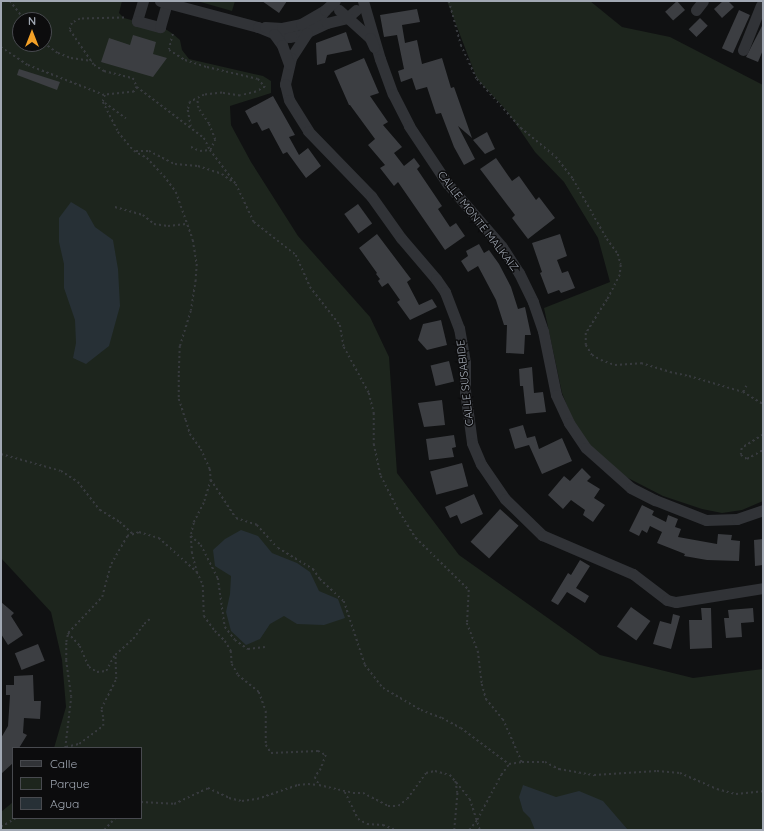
<!DOCTYPE html>
<html>
<head>
<meta charset="utf-8">
<style>
	body { margin:0 }
	#map { position:relative; width:764px; height:831px; overflow:hidden; background:#101112; font-family:Quicksand,sans-serif }
	div>[style] { position:absolute }
	[style*='--x'] { left:calc(var(--x)*1px); top:calc(var(--y)*1px); width:calc(var(--w)*1px); rotate:calc(var(--a)*1deg) }
	.green>* { inset:0; background:#1d251d }
	.water>* { inset:0; background:#273036 }
	.building>* { inset:0; background:#3c3e42; transform-origin:0 0 }
	.path>* { height:1.5px; margin-top:-0.75px; transform-origin:0; background:repeating-linear-gradient(90deg,#373a3e 0 2px,transparent 0 5px) }
	.minor>* { height:11px; margin:-5.5px; padding:0 5.5px; transform-origin:5.5px; border-radius:5.5px; background:#313337 }
	span { translate:-50% -50%; white-space:nowrap; text-align:center; line-height:1.15; -webkit-text-stroke:3px #0c0c0d; paint-order:stroke }
	.street-label { font-size:11px; color:#a1a8b3 }
	.frame { position:absolute; inset:0; border:2px solid #a1a8b3; pointer-events:none }
	.legend { position:absolute; left:12px; top:747px; width:130px; height:72px; box-sizing:border-box; background:#0c0c0d; border:1px solid #484a4f; margin:0; padding:5px 7px; list-style:none; font-size:12px; color:#a1a8b3 }
	.legend li { display:flex; align-items:center; gap:8px; height:20px }
	.legend b { width:20px; border:1px solid #484a4f }
	.north { position:absolute; left:12px; top:12px; width:40px; height:40px; box-sizing:border-box; background:#0c0c0d; border:1px solid #484a4f; border-radius:50%; rotate:0deg; font-size:11px; font-weight:700; line-height:16px; text-align:center; color:#a1a8b3 }
	.north::after { content:''; display:block; margin:auto; width:14px; height:18px; background:#f4a127; clip-path:polygon(50% 0,100% 100%,50% 72%,0 100%) }
</style>
</head>
<body>
<div id="map">
	<div class="green">
		<div style="clip-path:polygon(evenodd,1px 1px,122px 1px,119px 13px,124px 18px,167px 30px,173px 34px,180px 40px,182px 50px,189px 59px,263px 76px,271px 81px,271px 93px,230px 106px,231px 125px,251px 162px,298px 236px,370px 317px,389px 357px,397px 473px,459px 555px,600px 655px,693px 678px,763px 669px,763px 830px,1px 830px,1px 812px,13px 802px,13px 818px,141px 818px,141px 748px,54px 748px,66px 707px,62px 660px,51px 612px,1px 558px,1px 1px,20px 20px,44px 20px,44px 44px,20px 44px,20px 20px)"></div>
		<div style="clip-path:polygon(197px 1px,235px 1px,232px 11px)"></div>
		<div style="clip-path:polygon(447px 1px,590px 1px,622px 27px,670px 37px,763px 85px,763px 501px,742px 510px,722px 513px,702px 509px,663px 496px,626px 477px,593px 450px,574px 423px,562px 393px,544px 308px,610px 282px,598px 238px,564px 182px,535px 152px,507px 111px,477px 79px)"></div>
	</div>
	<div class="water">
		<div style="clip-path:polygon(71px 202px,86px 211px,95px 227px,113px 240px,118px 269px,120px 306px,109px 346px,86px 364px,73px 358px,76px 343px,75px 320px,64px 288px,64px 264px,59px 242px,59px 218px)"></div>
		<div style="clip-path:polygon(241px 530px,258px 536px,272px 553px,297px 563px,310px 572px,319px 591px,338px 599px,345px 618px,324px 625px,297px 624px,284px 616px,270px 624px,260px 639px,246px 645px,231px 631px,226px 612px,230px 594px,231px 576px,215px 566px,213px 550px,225px 539px)"></div>
		<div style="clip-path:polygon(523px 785px,556px 797px,579px 791px,603px 801px,628px 830px,535px 830px,530px 818px,523px 811px,519px 797px)"></div>
	</div>
	<div class="building">
		<div style="clip-path:polygon(262px 1px,287px 1px,279px 13px)"></div>
		<div style="left:677px;top:1px;width:12px;height:16px;rotate:48deg"></div>
		<div style="clip-path:polygon(723px 1px,728px 1px,734px 7px,722px 18px,714px 9px)"></div>
		<div style="clip-path:polygon(417px 9px,420px 22px,402px 25px,405px 43px,417px 40px,422px 64px,442px 58px,451px 88px,454px 87px,472px 138px,458px 126px,475px 159px,464px 165px,454px 147px,441px 113px,436px 114px,427px 87px,416px 90px,412px 78px,401px 82px,398px 71px,404px 69px,397px 35px,384px 37px,380px 15px)"></div>
		<div style="left:739px;top:10px;width:12px;height:42px;rotate:24deg"></div>
		<div style="left:700px;top:18px;width:11px;height:16px;rotate:45deg"></div>
		<div style="clip-path:polygon(763px 24px,763px 50px,758px 62px,746px 57px)"></div>
		<div style="clip-path:polygon(346px 32px,352px 50px,327px 55px,325px 63px,317px 65px,316px 43px)"></div>
		<div style="clip-path:polygon(133px 35px,156px 42px,153px 54px,167px 58px,153px 77px,101px 62px,109px 38px,130px 45px)"></div>
		<div style="clip-path:polygon(364px 58px,379px 93px,370px 96px,388px 122px,383px 125px,402px 147px,394px 153px,404px 166px,414px 158px,420px 166px,417px 169px,442px 206px,438px 209px,450px 227px,456px 223px,465px 236px,445px 250px,398px 182px,394px 186px,380px 168px,385px 165px,368px 145px,375px 139px,350px 105px,349px 105px,334px 71px)"></div>
		<div style="clip-path:polygon(19px 69px,60px 82px,57px 90px,17px 75px)"></div>
		<div style="clip-path:polygon(273px 96px,295px 135px,289px 137px,299px 155px,308px 148px,321px 166px,306px 178px,287px 152px,283px 154px,269px 128px,262px 131px,257px 122px,252px 124px,245px 111px)"></div>
		<div style="clip-path:polygon(487px 132px,495px 149px,485px 154px,473px 140px)"></div>
		<div style="clip-path:polygon(496px 158px,512px 181px,519px 176px,536px 200px,539px 197px,555px 218px,528px 239px,512px 218px,515px 215px,480px 169px)"></div>
		<div style="left:358px;top:204px;width:24px;height:17px;rotate:54deg"></div>
		<div style="clip-path:polygon(377px 234px,411px 279px,407px 282px,419px 305px,432px 299px,437px 307px,410px 320px,397px 302px,400px 300px,388px 283px,382px 287px,378px 281px,380px 279px,376px 274px,377px 273px,359px 248px)"></div>
		<div style="clip-path:polygon(560px 234px,567px 256px,557px 260px,562px 273px,568px 271px,575px 288px,561px 293px,559px 290px,548px 294px,540px 273px,542px 272px,532px 243px)"></div>
		<div style="clip-path:polygon(479px 244px,484px 253px,489px 250px,499px 264px,511px 287px,518px 309px,525px 307px,531px 335px,525px 335px,524px 354px,506px 353px,507px 325px,504px 325px,496px 300px,478px 266px,468px 272px,461px 261px,468px 256px,466px 251px)"></div>
		<div style="clip-path:polygon(441px 320px,447px 345px,427px 350px,418px 340px,423px 324px)"></div>
		<div style="left:449px;top:361px;width:21px;height:19px;rotate:76deg"></div>
		<div style="clip-path:polygon(532px 367px,534px 393px,543px 392px,546px 412px,526px 414px,523px 386px,520px 386px,519px 369px)"></div>
		<div style="clip-path:polygon(442px 400px,445px 425px,424px 427px,418px 403px)"></div>
		<div style="clip-path:polygon(523px 425px,527px 438px,535px 436px,539px 449px,562px 438px,572px 461px,542px 474px,529px 445px,515px 449px,509px 429px)"></div>
		<div style="clip-path:polygon(454px 435px,456px 447px,452px 448px,454px 457px,429px 460px,426px 439px)"></div>
		<div style="left:462px;top:463px;width:24px;height:33px;rotate:75deg"></div>
		<div style="clip-path:polygon(582px 468px,591px 477px,587px 481px,600px 489px,594px 498px,605px 505px,593px 522px,583px 515px,585px 510px,571px 500px,563px 509px,548px 495px,564px 476px,570px 481px)"></div>
		<div style="clip-path:polygon(474px 494px,483px 514px,461px 524px,457px 515px,450px 518px,445px 507px)"></div>
		<div style="clip-path:polygon(642px 505px,654px 511px,652px 515px,666px 522px,668px 515px,678px 519px,675px 527px,681px 529px,678px 537px,717px 544px,718px 534px,732px 535px,731px 540px,740px 541px,739px 561px,707px 560px,684px 556px,685px 554px,657px 543px,662px 532px,650px 526px,647px 533px,642px 530px,639px 536px,629px 531px)"></div>
		<div style="left:500px;top:509px;width:25px;height:44px;rotate:42deg"></div>
		<div style="clip-path:polygon(763px 539px,763px 565px,755px 566px,754px 540px)"></div>
		<div style="clip-path:polygon(580px 560px,590px 566px,576px 588px,589px 596px,585px 603px,567px 592px,558px 605px,551px 601px,568px 573px,571px 575px)"></div>
		<div style="clip-path:polygon(1px 602px,14px 613px,11px 616px,23px 635px,8px 645px,1px 634px)"></div>
		<div style="left:631px;top:607px;width:24px;height:24px;rotate:36deg"></div>
		<div style="clip-path:polygon(701px 608px,711px 608px,712px 648px,690px 649px,689px 620px,702px 620px)"></div>
		<div style="clip-path:polygon(753px 608px,754px 622px,741px 623px,742px 637px,726px 638px,724px 618px,729px 618px,728px 610px)"></div>
		<div style="clip-path:polygon(673px 614px,680px 616px,671px 649px,653px 644px,660px 621px,671px 624px)"></div>
		<div style="left:38px;top:644px;width:18px;height:25px;rotate:68deg"></div>
		<div style="clip-path:polygon(33px 675px,34px 701px,41px 701px,40px 719px,24px 718px,23px 733px,27px 735px,19px 748px,13px 748px,13px 763px,1px 774px,1px 738px,8px 726px,10px 695px,6px 695px,6px 685px,14px 685px,14px 676px)"></div>
	</div>
	<div class="path">
		<div style="--x:10;--y:1;--w:24;--a:52"></div>
		<div style="--x:449;--y:1;--w:46;--a:74.7"></div>
		<div style="--x:461;--y:45;--w:38;--a:65"></div>
		<div style="--x:477;--y:79;--w:66;--a:48.1"></div>
		<div style="--x:521;--y:128;--w:45;--a:39.6"></div>
		<div style="--x:556;--y:157;--w:28;--a:52"></div>
		<div style="--x:573;--y:179;--w:69;--a:60.5"></div>
		<div style="--x:607;--y:239;--w:19;--a:54"></div>
		<div style="--x:618;--y:254;--w:11;--a:75"></div>
		<div style="--x:621;--y:265;--w:10;--a:96"></div>
		<div style="--x:620;--y:275;--w:28;--a:117"></div>
		<div style="--x:607;--y:300;--w:39;--a:122"></div>
		<div style="--x:586;--y:333;--w:12;--a:90"></div>
		<div style="--x:586;--y:345;--w:12;--a:59"></div>
		<div style="--x:592;--y:355;--w:10;--a:29"></div>
		<div style="--x:601;--y:360;--w:15;--a:20"></div>
		<div style="--x:615;--y:365;--w:26;--a:-4"></div>
		<div style="--x:641;--y:363;--w:30;--a:17"></div>
		<div style="--x:670;--y:372;--w:19;--a:12"></div>
		<div style="--x:689;--y:376;--w:56;--a:16.5"></div>
		<div style="--x:743;--y:392;--w:23;--a:31"></div>
		<div style="--x:124;--y:18;--w:44;--a:178.7"></div>
		<div style="--x:80;--y:19;--w:9;--a:153"></div>
		<div style="--x:72;--y:23;--w:7;--a:106"></div>
		<div style="--x:70;--y:30;--w:42;--a:55.6"></div>
		<div style="--x:94;--y:65;--w:12;--a:31"></div>
		<div style="--x:104;--y:71;--w:30;--a:14"></div>
		<div style="--x:133;--y:78;--w:10;--a:66"></div>
		<div style="--x:137;--y:87;--w:6;--a:121"></div>
		<div style="--x:134;--y:92;--w:29;--a:174"></div>
		<div style="--x:105;--y:95;--w:7;--a:106"></div>
		<div style="--x:103;--y:102;--w:34;--a:63"></div>
		<div style="--x:118;--y:132;--w:25;--a:50"></div>
		<div style="--x:134;--y:151;--w:15;--a:28"></div>
		<div style="--x:147;--y:158;--w:25;--a:47"></div>
		<div style="--x:164;--y:176;--w:20;--a:53"></div>
		<div style="--x:176;--y:192;--w:51;--a:70.5"></div>
		<div style="--x:193;--y:240;--w:24;--a:81"></div>
		<div style="--x:197;--y:264;--w:16;--a:94"></div>
		<div style="--x:196;--y:280;--w:31;--a:99"></div>
		<div style="--x:191;--y:311;--w:37;--a:107"></div>
		<div style="--x:180;--y:346;--w:29;--a:92"></div>
		<div style="--x:179;--y:375;--w:24;--a:90"></div>
		<div style="--x:179;--y:399;--w:22;--a:72"></div>
		<div style="--x:186;--y:420;--w:15;--a:74"></div>
		<div style="--x:190;--y:434;--w:19;--a:54"></div>
		<div style="--x:201;--y:449;--w:22;--a:66"></div>
		<div style="--x:210;--y:469;--w:11;--a:85"></div>
		<div style="--x:211;--y:480;--w:24;--a:107"></div>
		<div style="--x:204;--y:503;--w:22;--a:117"></div>
		<div style="--x:194;--y:523;--w:13;--a:103"></div>
		<div style="--x:191;--y:536;--w:16;--a:86"></div>
		<div style="--x:192;--y:552;--w:21;--a:76"></div>
		<div style="--x:197;--y:572;--w:14;--a:65"></div>
		<div style="--x:203;--y:585;--w:31;--a:88"></div>
		<div style="--x:204;--y:616;--w:19;--a:54"></div>
		<div style="--x:215;--y:631;--w:14;--a:45"></div>
		<div style="--x:225;--y:641;--w:12;--a:59"></div>
		<div style="--x:231;--y:651;--w:13;--a:86"></div>
		<div style="--x:232;--y:664;--w:13;--a:61"></div>
		<div style="--x:238;--y:675;--w:27;--a:39"></div>
		<div style="--x:259;--y:692;--w:20;--a:70"></div>
		<div style="--x:266;--y:711;--w:34;--a:90"></div>
		<div style="--x:266;--y:745;--w:9;--a:58"></div>
		<div style="--x:271;--y:753;--w:47;--a:-2.4"></div>
		<div style="--x:318;--y:751;--w:9;--a:27"></div>
		<div style="--x:326;--y:755;--w:15;--a:110"></div>
		<div style="--x:321;--y:769;--w:10;--a:127"></div>
		<div style="--x:315;--y:777;--w:9;--a:63"></div>
		<div style="--x:319;--y:785;--w:35;--a:13"></div>
		<div style="--x:353;--y:793;--w:10;--a:0"></div>
		<div style="--x:363;--y:793;--w:28;--a:27"></div>
		<div style="--x:388;--y:806;--w:10;--a:0"></div>
		<div style="--x:398;--y:806;--w:11;--a:-38"></div>
		<div style="--x:407;--y:799;--w:32;--a:-54"></div>
		<div style="--x:426;--y:773;--w:9;--a:-13"></div>
		<div style="--x:435;--y:771;--w:16;--a:15"></div>
		<div style="--x:450;--y:775;--w:31;--a:50"></div>
		<div style="--x:470;--y:799;--w:33;--a:72"></div>
		<div style="--x:173;--y:34;--w:16;--a:104"></div>
		<div style="--x:169;--y:50;--w:19;--a:32"></div>
		<div style="--x:185;--y:60;--w:23;--a:18"></div>
		<div style="--x:207;--y:67;--w:52;--a:13.2"></div>
		<div style="--x:258;--y:79;--w:11;--a:49"></div>
		<div style="--x:265;--y:87;--w:10;--a:151"></div>
		<div style="--x:256;--y:92;--w:16;--a:166"></div>
		<div style="--x:240;--y:96;--w:18;--a:-171"></div>
		<div style="--x:222;--y:93;--w:18;--a:174"></div>
		<div style="--x:204;--y:95;--w:16;--a:153"></div>
		<div style="--x:190;--y:102;--w:8;--a:104"></div>
		<div style="--x:188;--y:110;--w:17;--a:80"></div>
		<div style="--x:44;--y:43;--w:17;--a:36"></div>
		<div style="--x:58;--y:53;--w:14;--a:21"></div>
		<div style="--x:71;--y:58;--w:21;--a:8"></div>
		<div style="--x:1;--y:47;--w:32;--a:34"></div>
		<div style="--x:28;--y:65;--w:82;--a:21.5"></div>
		<div style="--x:137;--y:87;--w:84;--a:37.3"></div>
		<div style="--x:204;--y:138;--w:13;--a:63"></div>
		<div style="--x:210;--y:150;--w:43;--a:52.6"></div>
		<div style="--x:236;--y:184;--w:42;--a:64.7"></div>
		<div style="--x:254;--y:222;--w:53;--a:38.2"></div>
		<div style="--x:296;--y:255;--w:35;--a:66"></div>
		<div style="--x:310;--y:287;--w:48;--a:51.7"></div>
		<div style="--x:340;--y:325;--w:22;--a:80"></div>
		<div style="--x:344;--y:347;--w:52;--a:61.5"></div>
		<div style="--x:369;--y:393;--w:21;--a:76"></div>
		<div style="--x:374;--y:413;--w:31;--a:90"></div>
		<div style="--x:374;--y:444;--w:33;--a:78"></div>
		<div style="--x:381;--y:476;--w:36;--a:63"></div>
		<div style="--x:397;--y:508;--w:36;--a:58"></div>
		<div style="--x:416;--y:538;--w:74;--a:44.5"></div>
		<div style="--x:469;--y:590;--w:33;--a:93"></div>
		<div style="--x:467;--y:623;--w:30;--a:69"></div>
		<div style="--x:478;--y:651;--w:33;--a:83"></div>
		<div style="--x:482;--y:684;--w:16;--a:75"></div>
		<div style="--x:486;--y:699;--w:26;--a:50"></div>
		<div style="--x:503;--y:719;--w:47;--a:66.2"></div>
		<div style="--x:105;--y:103;--w:26;--a:36"></div>
		<div style="--x:191;--y:147;--w:10;--a:24"></div>
		<div style="--x:200;--y:151;--w:10;--a:-6"></div>
		<div style="--x:210;--y:150;--w:11;--a:-63"></div>
		<div style="--x:215;--y:140;--w:17;--a:-111"></div>
		<div style="--x:209;--y:124;--w:19;--a:-125"></div>
		<div style="--x:198;--y:108;--w:9;--a:-96"></div>
		<div style="--x:136;--y:151;--w:13;--a:0"></div>
		<div style="--x:149;--y:151;--w:29;--a:27"></div>
		<div style="--x:175;--y:164;--w:23;--a:5"></div>
		<div style="--x:198;--y:166;--w:25;--a:18"></div>
		<div style="--x:222;--y:174;--w:14;--a:36"></div>
		<div style="--x:115;--y:207;--w:29;--a:16"></div>
		<div style="--x:143;--y:215;--w:14;--a:39"></div>
		<div style="--x:154;--y:224;--w:14;--a:8"></div>
		<div style="--x:168;--y:226;--w:18;--a:-6"></div>
		<div style="--x:743;--y:392;--w:7;--a:-63"></div>
		<div style="--x:763;--y:435;--w:25;--a:148"></div>
		<div style="--x:742;--y:448;--w:7;--a:98"></div>
		<div style="--x:741;--y:455;--w:7;--a:34"></div>
		<div style="--x:747;--y:459;--w:18;--a:-29"></div>
		<div style="--x:1;--y:454;--w:62;--a:15.8"></div>
		<div style="--x:61;--y:471;--w:20;--a:33"></div>
		<div style="--x:78;--y:482;--w:36;--a:52"></div>
		<div style="--x:100;--y:510;--w:23;--a:31"></div>
		<div style="--x:120;--y:522;--w:18;--a:43"></div>
		<div style="--x:211;--y:480;--w:45;--a:56.7"></div>
		<div style="--x:236;--y:518;--w:22;--a:18"></div>
		<div style="--x:257;--y:525;--w:31;--a:48"></div>
		<div style="--x:278;--y:548;--w:41;--a:31"></div>
		<div style="--x:313;--y:569;--w:12;--a:55"></div>
		<div style="--x:320;--y:579;--w:33;--a:43"></div>
		<div style="--x:344;--y:601;--w:67;--a:71.8"></div>
		<div style="--x:365;--y:665;--w:29;--a:52"></div>
		<div style="--x:383;--y:688;--w:44;--a:30.1"></div>
		<div style="--x:421;--y:710;--w:22;--a:21"></div>
		<div style="--x:442;--y:718;--w:21;--a:28"></div>
		<div style="--x:461;--y:728;--w:60;--a:36.9"></div>
		<div style="--x:191;--y:536;--w:13;--a:42"></div>
		<div style="--x:201;--y:545;--w:37;--a:63"></div>
		<div style="--x:218;--y:578;--w:49;--a:81.9"></div>
		<div style="--x:225;--y:627;--w:16;--a:52"></div>
		<div style="--x:235;--y:640;--w:16;--a:35"></div>
		<div style="--x:248;--y:649;--w:17;--a:-7"></div>
		<div style="--x:68;--y:633;--w:18;--a:47"></div>
		<div style="--x:80;--y:646;--w:23;--a:67"></div>
		<div style="--x:89;--y:667;--w:9;--a:32"></div>
		<div style="--x:97;--y:672;--w:9;--a:-6"></div>
		<div style="--x:106;--y:671;--w:17;--a:-62"></div>
		<div style="--x:66;--y:747;--w:13;--a:-13"></div>
		<div style="--x:79;--y:744;--w:30;--a:-37"></div>
		<div style="--x:103;--y:726;--w:9;--a:-90"></div>
		<div style="--x:103;--y:717;--w:8;--a:-104"></div>
		<div style="--x:101;--y:709;--w:34;--a:-63"></div>
		<div style="--x:116;--y:679;--w:24;--a:-92"></div>
		<div style="--x:115;--y:655;--w:24;--a:-42"></div>
		<div style="--x:133;--y:639;--w:19;--a:-54"></div>
		<div style="--x:144;--y:624;--w:9;--a:-41"></div>
		<div style="--x:65;--y:748;--w:51;--a:-83.3"></div>
		<div style="--x:71;--y:697;--w:37;--a:-98"></div>
		<div style="--x:66;--y:660;--w:18;--a:-90"></div>
		<div style="--x:66;--y:642;--w:9;--a:-77"></div>
		<div style="--x:68;--y:633;--w:50;--a:-46.6"></div>
		<div style="--x:102;--y:597;--w:34;--a:-75"></div>
		<div style="--x:111;--y:564;--w:32;--a:-60"></div>
		<div style="--x:127;--y:536;--w:13;--a:-18"></div>
		<div style="--x:139;--y:532;--w:21;--a:17"></div>
		<div style="--x:159;--y:538;--w:51;--a:41.8"></div>
		<div style="--x:345;--y:792;--w:30;--a:64"></div>
		<div style="--x:358;--y:819;--w:10;--a:29"></div>
		<div style="--x:367;--y:824;--w:16;--a:4"></div>
		<div style="--x:383;--y:825;--w:14;--a:21"></div>
		<div style="--x:141;--y:802;--w:33;--a:3"></div>
		<div style="--x:174;--y:804;--w:38;--a:-25"></div>
		<div style="--x:208;--y:788;--w:23;--a:25"></div>
		<div style="--x:229;--y:798;--w:13;--a:13"></div>
		<div style="--x:242;--y:801;--w:15;--a:-8"></div>
		<div style="--x:257;--y:799;--w:43;--a:-18.9"></div>
		<div style="--x:298;--y:785;--w:10;--a:-6"></div>
		<div style="--x:308;--y:784;--w:10;--a:6"></div>
		<div style="--x:1;--y:827;--w:17;--a:-31"></div>
		<div style="--x:104;--y:830;--w:16;--a:-47"></div>
		<div style="--x:454;--y:830;--w:37;--a:-85"></div>
		<div style="--x:457;--y:793;--w:12;--a:-99"></div>
		<div style="--x:469;--y:830;--w:13;--a:-51"></div>
		<div style="--x:477;--y:820;--w:51;--a:-61.9"></div>
		<div style="--x:501;--y:775;--w:14;--a:-54"></div>
		<div style="--x:509;--y:764;--w:13;--a:-9"></div>
		<div style="--x:522;--y:762;--w:23;--a:0"></div>
		<div style="--x:545;--y:762;--w:16;--a:27"></div>
		<div style="--x:559;--y:769;--w:36;--a:10"></div>
		<div style="--x:594;--y:775;--w:63;--a:-3.6"></div>
		<div style="--x:657;--y:771;--w:23;--a:5"></div>
		<div style="--x:680;--y:773;--w:40;--a:23.4"></div>
		<div style="--x:717;--y:789;--w:20;--a:15"></div>
		<div style="--x:736;--y:794;--w:27;--a:-6"></div>
	</div>
	<div class="minor">
		<div style="--x:143;--y:1;--w:21;--a:107"></div>
		<div style="--x:137;--y:21;--w:24;--a:15"></div>
		<div style="--x:160;--y:27;--w:25;--a:-74"></div>
		<div style="--x:160;--y:1;--w:101;--a:14.9"></div>
		<div style="--x:258;--y:27;--w:24;--a:22"></div>
		<div style="--x:280;--y:36;--w:9;--a:6"></div>
		<div style="--x:289;--y:37;--w:12;--a:-9"></div>
		<div style="--x:301;--y:35;--w:29;--a:-25"></div>
		<div style="--x:327;--y:23;--w:21;--a:-14"></div>
		<div style="--x:347;--y:18;--w:12;--a:-42"></div>
		<div style="--x:363;--y:1;--w:60;--a:73.7"></div>
		<div style="--x:380;--y:59;--w:37;--a:70"></div>
		<div style="--x:393;--y:94;--w:36;--a:63"></div>
		<div style="--x:409;--y:126;--w:69;--a:56.3"></div>
		<div style="--x:447;--y:183;--w:84;--a:49.3"></div>
		<div style="--x:502;--y:247;--w:31;--a:57"></div>
		<div style="--x:519;--y:273;--w:32;--a:64"></div>
		<div style="--x:533;--y:302;--w:31;--a:71"></div>
		<div style="--x:543;--y:331;--w:65;--a:78.5"></div>
		<div style="--x:556;--y:395;--w:31;--a:65"></div>
		<div style="--x:569;--y:423;--w:30;--a:56"></div>
		<div style="--x:586;--y:448;--w:60;--a:41.6"></div>
		<div style="--x:631;--y:488;--w:27;--a:27"></div>
		<div style="--x:655;--y:500;--w:55;--a:21.4"></div>
		<div style="--x:706;--y:520;--w:31;--a:-2"></div>
		<div style="--x:737;--y:519;--w:28;--a:-19"></div>
		<div style="--x:325;--y:10;--w:29;--a:128"></div>
		<div style="--x:307;--y:33;--w:30;--a:123"></div>
		<div style="--x:291;--y:58;--w:27;--a:103"></div>
		<div style="--x:285;--y:84;--w:16;--a:76"></div>
		<div style="--x:289;--y:100;--w:36;--a:58"></div>
		<div style="--x:308;--y:131;--w:91;--a:45.9"></div>
		<div style="--x:371;--y:196;--w:52;--a:54.5"></div>
		<div style="--x:401;--y:238;--w:54;--a:49.5"></div>
		<div style="--x:436;--y:279;--w:16;--a:55"></div>
		<div style="--x:445;--y:292;--w:39;--a:69"></div>
		<div style="--x:459;--y:328;--w:35;--a:80"></div>
		<div style="--x:465;--y:362;--w:29;--a:90"></div>
		<div style="--x:465;--y:391;--w:52;--a:82.3"></div>
		<div style="--x:472;--y:443;--w:23;--a:67"></div>
		<div style="--x:481;--y:464;--w:42;--a:55.6"></div>
		<div style="--x:505;--y:499;--w:52;--a:44.2"></div>
		<div style="--x:542;--y:535;--w:99;--a:23.2"></div>
		<div style="--x:633;--y:574;--w:43;--a:37.4"></div>
		<div style="--x:667;--y:600;--w:9;--a:13"></div>
		<div style="--x:676;--y:602;--w:88;--a:-9.1"></div>
		<div style="--x:339;--y:10;--w:42;--a:42.1"></div>
		<div style="--x:370;--y:38;--w:10;--a:66"></div>
		<div style="--x:696;--y:10;--w:11;--a:-52"></div>
		<div style="--x:265;--y:27;--w:17;--a:3"></div>
		<div style="--x:282;--y:28;--w:19;--a:-12"></div>
		<div style="--x:301;--y:24;--w:28;--a:-30"></div>
		<div style="--x:325;--y:10;--w:13;--a:-42"></div>
		<div style="--x:274;--y:34;--w:14;--a:54"></div>
		<div style="--x:282;--y:45;--w:20;--a:70"></div>
		<div style="--x:743;--y:50;--w:48;--a:-68.2"></div>
	</div>
	<div class="street-label">
		<span style="left:478px;top:221px;rotate:52deg">CALLE MONTE MALKAIZ</span>
		<span style="left:465px;top:383px;rotate:-96deg">CALLE SUSABIDE</span>
	</div>
	<div class="frame"></div>
	<ul class="legend">
	<li><b style="height:5px;background:#313337"></b>Calle</li>
	<li><b style="height:11px;background:#1d251d"></b>Parque</li>
	<li><b style="height:11px;background:#273036"></b>Agua</li>
	</ul>
	<div class="north">N</div>
</div>
</body>
</html>
